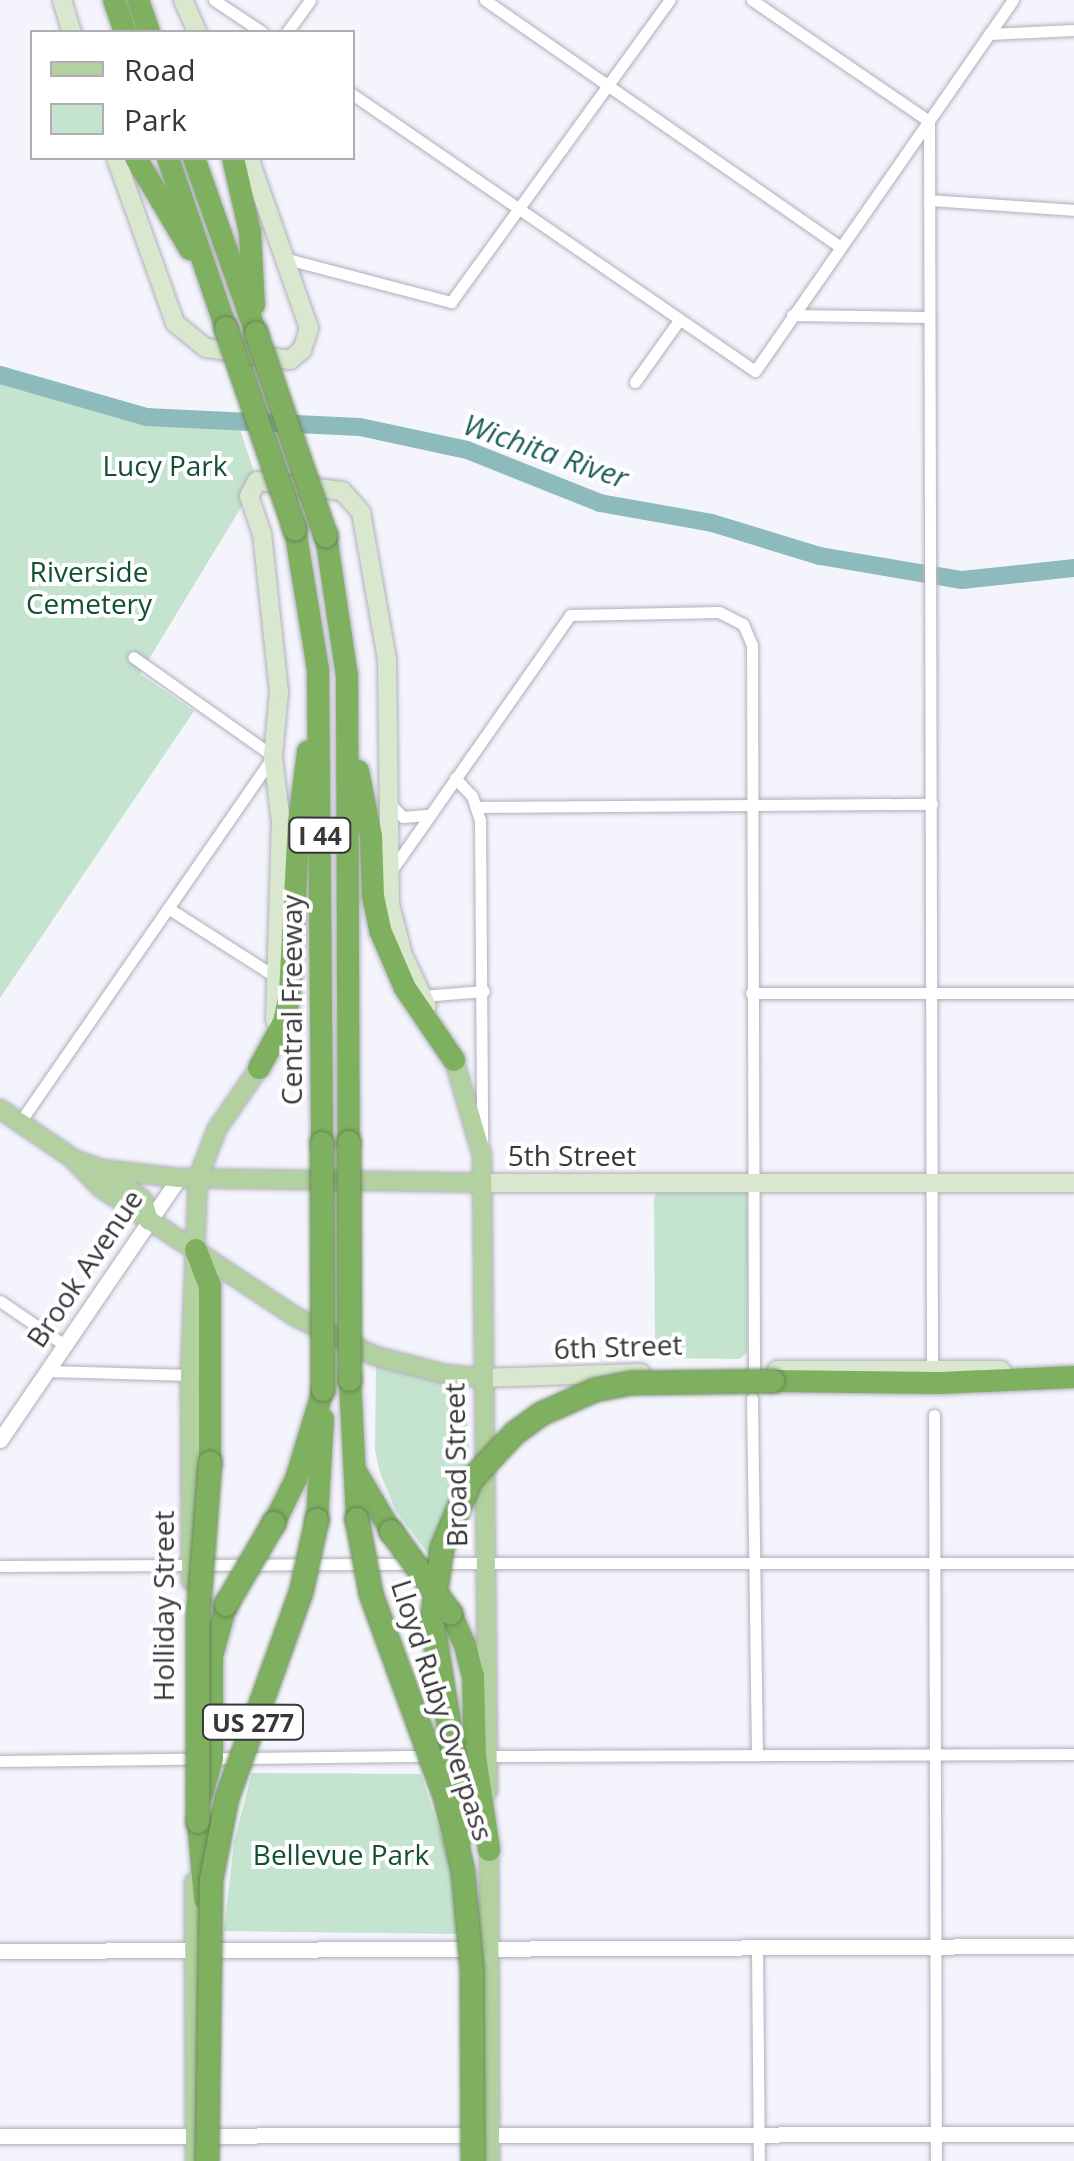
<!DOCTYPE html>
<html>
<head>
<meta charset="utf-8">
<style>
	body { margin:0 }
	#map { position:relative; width:1074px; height:2161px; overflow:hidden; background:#f4f4fd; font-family:"Open Sans",sans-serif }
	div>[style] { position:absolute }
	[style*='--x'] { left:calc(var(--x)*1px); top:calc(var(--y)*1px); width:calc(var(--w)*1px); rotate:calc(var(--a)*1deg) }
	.green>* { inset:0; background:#c4e4d0 }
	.river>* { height:18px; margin:-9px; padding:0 9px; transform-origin:9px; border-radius:9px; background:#8dbabb }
	.roads { filter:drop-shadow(0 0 2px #b0afba) drop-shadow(0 0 2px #b0afba) }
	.minor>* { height:11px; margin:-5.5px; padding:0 5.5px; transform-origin:5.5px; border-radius:5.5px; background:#fff }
	.tertiary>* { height:15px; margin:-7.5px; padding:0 7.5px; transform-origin:7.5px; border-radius:7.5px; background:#fff }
	.secondary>* { height:18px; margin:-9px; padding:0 9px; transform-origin:9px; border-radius:9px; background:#d9e7cf }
	.primary>* { height:18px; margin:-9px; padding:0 9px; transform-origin:9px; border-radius:9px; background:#b2d0a0 }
	.motorway>* { height:22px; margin:-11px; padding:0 11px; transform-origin:11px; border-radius:11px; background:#7fb060 }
	.bridges { filter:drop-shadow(0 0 2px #668653) drop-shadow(0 0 2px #668653) }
	.motorway-bridge>* { height:22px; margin:-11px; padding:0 11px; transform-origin:11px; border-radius:11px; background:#7fb060 }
	span { translate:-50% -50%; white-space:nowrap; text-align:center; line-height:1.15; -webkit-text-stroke:8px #fff; paint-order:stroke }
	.shield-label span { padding:2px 8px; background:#fff; border:2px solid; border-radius:8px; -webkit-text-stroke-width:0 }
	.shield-label { font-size:25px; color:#37373c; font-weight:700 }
	.park-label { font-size:28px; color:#124f33 }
	.street-label { font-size:28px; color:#37373c }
	.water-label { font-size:30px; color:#1e5d5e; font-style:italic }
	.legend { position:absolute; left:30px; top:30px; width:325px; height:130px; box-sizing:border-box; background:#fff; border:2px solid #afafb1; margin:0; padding:12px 18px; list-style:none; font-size:30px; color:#37373c }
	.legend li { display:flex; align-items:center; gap:20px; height:50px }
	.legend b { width:50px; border:2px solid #afafb1 }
</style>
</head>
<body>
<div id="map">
	<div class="green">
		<div style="clip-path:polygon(0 375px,146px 417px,238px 423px,257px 481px,140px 674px,194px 711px,0 998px)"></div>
		<div style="clip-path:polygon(660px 1190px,744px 1191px,748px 1194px,747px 1352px,740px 1359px,663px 1358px,655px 1354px,654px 1197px)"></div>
		<div style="clip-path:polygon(376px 1364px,466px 1386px,470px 1477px,433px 1560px,396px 1511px,380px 1473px,375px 1450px)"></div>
		<div style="clip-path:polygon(252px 1773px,421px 1774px,451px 1867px,458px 1934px,224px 1931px,234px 1842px)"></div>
	</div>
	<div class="river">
		<div style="--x:0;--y:375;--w:152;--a:16"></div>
		<div style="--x:146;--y:417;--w:214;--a:2.7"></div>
		<div style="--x:360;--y:427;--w:109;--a:12.1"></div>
		<div style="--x:467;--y:450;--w:143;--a:21.7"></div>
		<div style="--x:600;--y:503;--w:114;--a:10.1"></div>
		<div style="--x:712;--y:523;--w:113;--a:17"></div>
		<div style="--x:820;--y:556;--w:144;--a:9.6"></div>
		<div style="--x:962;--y:580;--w:113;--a:-6.1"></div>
	</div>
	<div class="roads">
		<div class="minor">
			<div style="--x:214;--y:0;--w:58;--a:33.7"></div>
			<div style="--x:485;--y:0;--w:433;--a:34.8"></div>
			<div style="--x:752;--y:0;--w:214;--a:34.4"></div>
			<div style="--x:929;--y:121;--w:1249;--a:89.86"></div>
			<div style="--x:287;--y:32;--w:39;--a:-54"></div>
			<div style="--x:989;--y:34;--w:85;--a:-2.7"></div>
			<div style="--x:352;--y:94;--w:489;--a:34.5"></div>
			<div style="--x:755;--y:371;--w:452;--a:-55.2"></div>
			<div style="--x:929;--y:200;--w:145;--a:3.9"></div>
			<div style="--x:287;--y:259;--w:170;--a:14.7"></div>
			<div style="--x:451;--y:302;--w:373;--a:-54.1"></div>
			<div style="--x:792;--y:315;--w:136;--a:0.8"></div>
			<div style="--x:635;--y:382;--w:77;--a:-54.5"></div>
			<div style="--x:455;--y:778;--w:25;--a:47"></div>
			<div style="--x:472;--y:796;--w:25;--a:72"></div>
			<div style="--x:480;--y:820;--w:326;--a:89.6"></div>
			<div style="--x:388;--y:802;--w:21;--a:45"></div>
			<div style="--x:403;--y:817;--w:24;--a:-5"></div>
			<div style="--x:478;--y:807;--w:454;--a:-0.4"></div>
			<div style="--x:391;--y:871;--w:312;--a:-55"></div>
			<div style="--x:570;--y:615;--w:149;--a:-1.2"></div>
			<div style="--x:719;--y:612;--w:27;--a:27"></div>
			<div style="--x:743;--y:624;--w:23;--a:67"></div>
			<div style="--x:752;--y:645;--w:725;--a:89.84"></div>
			<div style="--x:168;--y:908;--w:132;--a:32.6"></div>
			<div style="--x:751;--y:993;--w:323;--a:0"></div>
			<div style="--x:422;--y:996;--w:62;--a:-4.6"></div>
			<div style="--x:20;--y:1122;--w:445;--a:-55.3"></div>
			<div style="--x:273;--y:756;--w:171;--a:-144.7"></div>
			<div style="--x:0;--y:1301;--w:80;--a:34.3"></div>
			<div style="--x:48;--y:1371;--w:142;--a:1.6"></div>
			<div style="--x:752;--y:1398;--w:357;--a:89.2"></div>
			<div style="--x:934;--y:1415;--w:746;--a:89.85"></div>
			<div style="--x:438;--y:1563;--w:636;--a:0"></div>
			<div style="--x:0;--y:1566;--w:415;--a:-0.3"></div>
			<div style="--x:483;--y:1756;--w:591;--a:-0.19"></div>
			<div style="--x:0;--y:1761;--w:430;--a:-0.7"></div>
			<div style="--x:757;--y:1948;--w:213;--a:89.5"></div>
		</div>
		<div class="tertiary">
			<div style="--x:0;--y:1440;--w:317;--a:-55.7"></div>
			<div style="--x:0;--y:1951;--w:1074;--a:-0.27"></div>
			<div style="--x:0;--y:2136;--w:1074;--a:-0.11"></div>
		</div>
		<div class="secondary">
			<div style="--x:62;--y:0;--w:34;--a:73"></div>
			<div style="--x:183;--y:0;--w:35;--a:66"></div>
			<div style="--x:116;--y:158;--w:175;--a:70.3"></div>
			<div style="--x:175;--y:323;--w:40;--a:39"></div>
			<div style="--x:206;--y:348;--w:85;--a:8.1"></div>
			<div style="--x:290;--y:360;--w:16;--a:-40"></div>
			<div style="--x:302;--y:350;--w:23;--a:-72"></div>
			<div style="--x:309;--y:328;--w:180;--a:-109.4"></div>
			<div style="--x:275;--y:1020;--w:197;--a:-88.3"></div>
			<div style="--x:281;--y:823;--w:67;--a:-96.8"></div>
			<div style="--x:273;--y:756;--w:64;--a:-84.6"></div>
			<div style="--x:279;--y:692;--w:159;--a:-96.1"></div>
			<div style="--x:262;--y:534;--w:40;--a:-108.9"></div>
			<div style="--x:249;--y:496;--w:17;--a:-62"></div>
			<div style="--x:257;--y:481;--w:86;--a:6.7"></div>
			<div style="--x:342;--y:491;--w:28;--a:48"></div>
			<div style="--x:361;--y:512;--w:150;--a:80"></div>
			<div style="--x:387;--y:660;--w:244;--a:89.3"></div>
			<div style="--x:390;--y:904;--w:53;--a:75.7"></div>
			<div style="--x:403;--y:955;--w:56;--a:64.8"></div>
			<div style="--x:482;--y:1183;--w:592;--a:0"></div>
			<div style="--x:777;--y:1370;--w:224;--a:0"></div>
			<div style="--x:481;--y:1378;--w:160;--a:-1.8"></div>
		</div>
		<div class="primary">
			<div style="--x:454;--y:1060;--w:99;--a:73.6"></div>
			<div style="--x:482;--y:1155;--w:636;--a:89.46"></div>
			<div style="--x:0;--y:1109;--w:87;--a:34.2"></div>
			<div style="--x:72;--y:1158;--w:42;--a:46"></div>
			<div style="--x:101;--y:1188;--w:234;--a:33.5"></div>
			<div style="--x:296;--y:1317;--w:88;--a:26.3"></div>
			<div style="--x:375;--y:1356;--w:72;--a:14.4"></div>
			<div style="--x:445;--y:1374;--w:36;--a:6"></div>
			<div style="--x:79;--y:1161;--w:23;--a:20"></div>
			<div style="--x:101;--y:1169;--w:79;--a:6.6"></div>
			<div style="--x:179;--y:1178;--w:303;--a:0.9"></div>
			<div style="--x:109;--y:1174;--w:43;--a:37.4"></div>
			<div style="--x:143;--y:1200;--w:22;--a:74"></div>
			<div style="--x:191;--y:1581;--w:206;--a:-90.3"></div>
			<div style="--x:190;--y:1375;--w:197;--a:-87.7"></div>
			<div style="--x:198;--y:1178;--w:53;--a:-68.8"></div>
			<div style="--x:217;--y:1129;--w:74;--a:-55.5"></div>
			<div style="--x:489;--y:1837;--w:324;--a:89.8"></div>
			<div style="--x:194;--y:1882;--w:279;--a:89.8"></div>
		</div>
		<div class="motorway">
			<div style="--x:114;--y:0;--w:34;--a:71"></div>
			<div style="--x:138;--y:0;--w:34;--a:71"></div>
			<div style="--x:136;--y:158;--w:106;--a:59.3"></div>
			<div style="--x:168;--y:158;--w:180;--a:71.2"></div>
			<div style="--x:194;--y:158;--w:186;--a:70.5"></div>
			<div style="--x:233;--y:158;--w:76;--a:77.1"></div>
			<div style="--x:250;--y:232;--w:73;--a:86.9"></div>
			<div style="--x:295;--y:529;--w:142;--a:80.7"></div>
			<div style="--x:318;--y:669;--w:474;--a:89.5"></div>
			<div style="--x:326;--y:536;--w:142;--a:81.5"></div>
			<div style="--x:347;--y:676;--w:466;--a:89.8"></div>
			<div style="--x:358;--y:771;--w:66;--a:78.7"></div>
			<div style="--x:371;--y:836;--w:60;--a:88.1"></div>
			<div style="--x:373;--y:896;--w:35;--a:78"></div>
			<div style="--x:380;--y:930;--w:63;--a:66.7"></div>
			<div style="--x:405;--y:988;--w:87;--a:55.8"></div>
			<div style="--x:259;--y:1068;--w:52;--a:-61.5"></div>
			<div style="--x:284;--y:1022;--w:30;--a:-78"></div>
			<div style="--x:290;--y:993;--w:171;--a:-87"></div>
			<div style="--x:299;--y:822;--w:71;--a:-82.7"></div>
			<div style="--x:196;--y:1250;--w:39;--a:69"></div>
			<div style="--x:210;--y:1286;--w:176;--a:90"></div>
			<div style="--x:350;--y:1380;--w:139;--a:87.1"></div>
			<div style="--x:773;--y:1381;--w:166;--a:0.7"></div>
			<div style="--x:939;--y:1383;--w:135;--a:-2.5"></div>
			<div style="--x:355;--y:1470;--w:71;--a:59.5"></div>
			<div style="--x:317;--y:1520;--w:101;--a:-86.6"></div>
			<div style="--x:274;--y:1523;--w:49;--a:-63.4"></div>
			<div style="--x:296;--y:1479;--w:93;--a:-73.1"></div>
			<div style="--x:451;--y:1614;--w:34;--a:66"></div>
			<div style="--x:465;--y:1645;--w:32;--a:76"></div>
			<div style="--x:473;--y:1676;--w:80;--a:88.6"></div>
			<div style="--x:475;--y:1756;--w:95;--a:81.5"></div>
			<div style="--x:202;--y:1793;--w:36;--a:-74"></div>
			<div style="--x:212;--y:1758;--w:102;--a:-90"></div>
			<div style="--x:212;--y:1656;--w:53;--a:-74.6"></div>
			<div style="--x:198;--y:1822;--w:77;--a:84.8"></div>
		</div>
	</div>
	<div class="bridges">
		<div class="motorway-bridge">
			<div style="--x:226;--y:328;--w:213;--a:71.1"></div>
			<div style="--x:256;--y:333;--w:215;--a:71"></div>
			<div style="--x:349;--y:1142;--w:238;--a:89.8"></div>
			<div style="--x:322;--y:1143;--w:247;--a:89.8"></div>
			<div style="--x:357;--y:1519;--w:76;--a:79.4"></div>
			<div style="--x:371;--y:1594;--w:215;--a:69.9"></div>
			<div style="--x:445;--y:1796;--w:77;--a:76.5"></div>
			<div style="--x:463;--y:1871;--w:98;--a:84.8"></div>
			<div style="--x:472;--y:1969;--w:192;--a:89.7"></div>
			<div style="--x:391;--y:1531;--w:102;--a:54.1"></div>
			<div style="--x:226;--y:1605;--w:95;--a:-59.7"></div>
			<div style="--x:198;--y:1822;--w:204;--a:-90"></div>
			<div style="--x:198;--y:1618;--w:156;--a:-85.6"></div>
			<div style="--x:458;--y:1843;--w:93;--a:-93.1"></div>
			<div style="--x:453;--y:1750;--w:133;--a:-99.1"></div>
			<div style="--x:432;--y:1619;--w:72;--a:-82"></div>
			<div style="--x:442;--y:1548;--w:74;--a:-66.9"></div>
			<div style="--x:471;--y:1480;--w:64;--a:-46.9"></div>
			<div style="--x:515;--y:1433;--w:32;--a:-36"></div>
			<div style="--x:541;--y:1414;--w:59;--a:-24"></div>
			<div style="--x:595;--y:1390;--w:38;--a:-11"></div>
			<div style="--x:632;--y:1383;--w:141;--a:-0.8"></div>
			<div style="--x:207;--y:2161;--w:281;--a:-89.2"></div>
			<div style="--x:211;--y:1880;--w:84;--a:-79"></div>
			<div style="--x:227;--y:1798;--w:218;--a:-70.2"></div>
			<div style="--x:301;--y:1593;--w:75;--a:-77.6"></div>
		</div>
	</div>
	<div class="shield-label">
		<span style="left:320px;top:835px">I 44</span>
		<span style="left:253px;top:1722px">US 277</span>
	</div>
	<div class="park-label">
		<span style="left:165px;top:465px">Lucy Park</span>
		<span style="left:89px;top:587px">Riverside<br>Cemetery</span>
		<span style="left:341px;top:1854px">Bellevue Park</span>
	</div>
	<div class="street-label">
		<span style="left:291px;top:1000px;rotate:-90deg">Central Freeway</span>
		<span style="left:572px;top:1155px">5th Street</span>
		<span style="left:84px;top:1268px;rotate:-56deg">Brook Avenue</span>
		<span style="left:618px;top:1346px;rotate:-2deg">6th Street</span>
		<span style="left:455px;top:1465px;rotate:-91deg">Broad Street</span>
		<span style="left:163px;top:1606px;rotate:-90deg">Holliday Street</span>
		<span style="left:443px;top:1710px;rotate:72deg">Lloyd Ruby Overpass</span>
	</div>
	<div class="water-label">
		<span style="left:546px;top:451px;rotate:19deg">Wichita River</span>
	</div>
	<ul class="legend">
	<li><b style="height:12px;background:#b2d0a0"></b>Road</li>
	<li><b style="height:28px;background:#c4e4d0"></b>Park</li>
	</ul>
</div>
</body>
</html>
